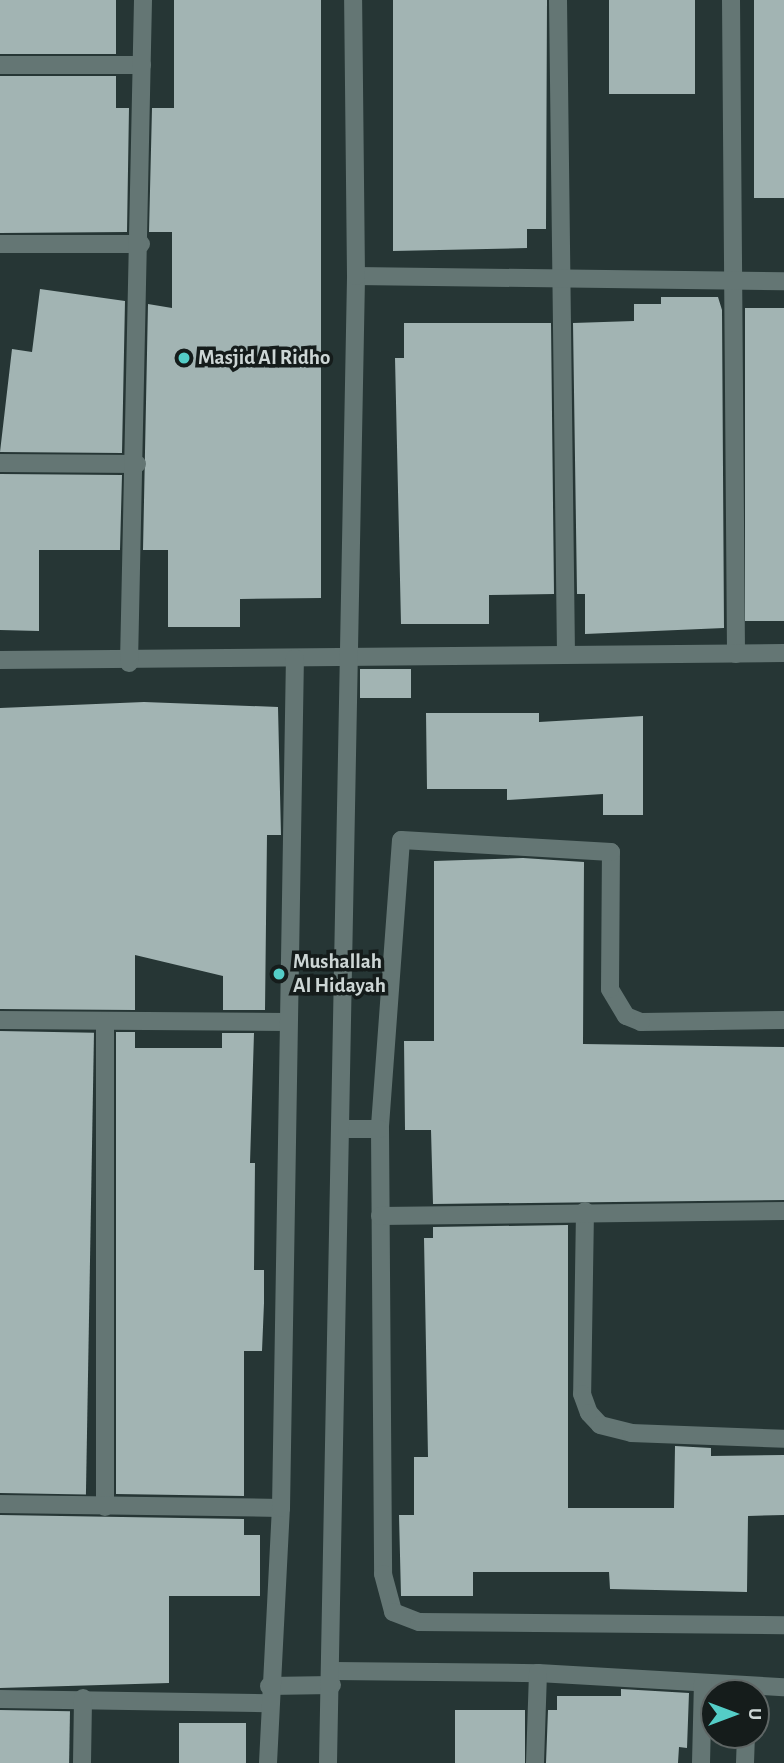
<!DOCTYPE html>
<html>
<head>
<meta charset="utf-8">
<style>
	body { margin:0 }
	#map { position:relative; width:784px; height:1763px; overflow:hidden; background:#263635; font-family:"Alegreya Sans",sans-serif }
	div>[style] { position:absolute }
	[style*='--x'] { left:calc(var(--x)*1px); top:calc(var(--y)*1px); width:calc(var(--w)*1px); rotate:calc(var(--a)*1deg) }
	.building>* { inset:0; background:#a2b4b3; transform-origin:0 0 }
	.street>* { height:18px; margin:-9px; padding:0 9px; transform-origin:9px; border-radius:9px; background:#647674 }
	.dots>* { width:19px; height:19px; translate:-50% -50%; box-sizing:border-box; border:4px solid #151c1b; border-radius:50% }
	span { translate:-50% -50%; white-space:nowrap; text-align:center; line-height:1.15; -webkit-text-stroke:7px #151c1b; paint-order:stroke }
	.poi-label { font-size:21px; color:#cdd6d5; font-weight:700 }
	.left { translate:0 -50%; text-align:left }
	.north { position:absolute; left:700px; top:1679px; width:70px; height:70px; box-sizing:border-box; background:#151c1b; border:2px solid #5f6665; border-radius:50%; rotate:90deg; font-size:19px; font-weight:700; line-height:28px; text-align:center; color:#cdd6d5 }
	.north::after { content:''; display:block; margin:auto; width:24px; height:32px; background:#54cdc7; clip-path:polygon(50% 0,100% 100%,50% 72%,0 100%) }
</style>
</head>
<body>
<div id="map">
	<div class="building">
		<div style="left:0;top:0;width:116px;height:54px"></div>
		<div style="clip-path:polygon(174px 0,321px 0,321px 598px,240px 599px,240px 627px,168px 627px,168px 550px,143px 550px,148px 304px,172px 308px,172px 232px,149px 232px,152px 108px,174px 108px)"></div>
		<div style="clip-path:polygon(393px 0,547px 0,546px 229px,527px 229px,527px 248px,393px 251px)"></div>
		<div style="left:609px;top:0;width:86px;height:94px"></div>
		<div style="left:754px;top:0;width:30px;height:198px"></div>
		<div style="clip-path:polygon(0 76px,116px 76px,116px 108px,129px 108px,127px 232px,0 233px)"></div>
		<div style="clip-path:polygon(40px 289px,125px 301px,122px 453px,0 452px,12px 349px,32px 352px)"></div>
		<div style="clip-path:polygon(661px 297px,718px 297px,722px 310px,724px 628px,585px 634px,585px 594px,577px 594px,573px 323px,634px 321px,634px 304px,661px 304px)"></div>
		<div style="left:784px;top:308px;width:313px;height:39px;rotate:90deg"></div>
		<div style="clip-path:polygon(404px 323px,551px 323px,554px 594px,489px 595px,489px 624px,401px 624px,395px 358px,404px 358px)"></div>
		<div style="clip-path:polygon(0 474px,122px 475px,120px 550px,39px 550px,39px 631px,0 630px)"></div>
		<div style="left:360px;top:669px;width:51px;height:29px"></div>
		<div style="clip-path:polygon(144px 702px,278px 707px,281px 835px,267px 835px,265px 1010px,223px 1010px,223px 976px,135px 955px,135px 1010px,0 1009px,0 708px)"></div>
		<div style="clip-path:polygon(426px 713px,539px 713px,539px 722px,643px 716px,643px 815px,603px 815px,603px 794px,507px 800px,507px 789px,427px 789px)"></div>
		<div style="clip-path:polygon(523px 858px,584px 862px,583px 1044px,784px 1047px,784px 1200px,433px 1204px,431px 1130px,405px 1130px,404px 1041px,434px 1041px,434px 861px)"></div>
		<div style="left:0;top:1031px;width:94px;height:462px;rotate:1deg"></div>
		<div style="clip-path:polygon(116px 1032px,135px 1032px,135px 1048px,222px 1048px,222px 1033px,254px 1033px,250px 1163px,255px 1163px,254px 1270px,264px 1270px,264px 1303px,262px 1351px,244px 1351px,244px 1496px,116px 1494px)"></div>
		<div style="clip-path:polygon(568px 1225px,568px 1508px,674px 1508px,675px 1446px,711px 1448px,711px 1456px,784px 1455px,784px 1515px,748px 1516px,747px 1592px,610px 1589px,609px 1572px,473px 1572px,473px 1596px,401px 1596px,399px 1515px,414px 1515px,414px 1457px,428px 1457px,424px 1238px,433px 1238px,433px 1227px)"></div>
		<div style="clip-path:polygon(0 1515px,244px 1519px,244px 1535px,260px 1535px,260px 1596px,169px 1596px,169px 1683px,0 1688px)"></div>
		<div style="clip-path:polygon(621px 1689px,689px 1693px,687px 1748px,679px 1747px,678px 1763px,546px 1763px,548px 1710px,557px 1710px,557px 1696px,621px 1696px)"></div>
		<div style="left:0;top:1710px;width:70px;height:53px;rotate:1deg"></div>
		<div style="left:455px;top:1710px;width:70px;height:53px"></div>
		<div style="left:179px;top:1723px;width:67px;height:40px"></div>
	</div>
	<div class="street">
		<div style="--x:558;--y:0;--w:655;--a:89.3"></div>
		<div style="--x:731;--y:0;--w:654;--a:89.56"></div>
		<div style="--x:0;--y:65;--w:142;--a:0"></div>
		<div style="--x:0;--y:244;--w:141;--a:0"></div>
		<div style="--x:356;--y:276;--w:428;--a:0.7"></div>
		<div style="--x:0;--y:463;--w:137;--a:0.4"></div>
		<div style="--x:0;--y:660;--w:784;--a:-0.51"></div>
		<div style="--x:129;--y:663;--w:663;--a:-88.79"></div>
		<div style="--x:0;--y:1020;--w:287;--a:0.4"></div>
		<div style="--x:784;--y:1020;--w:143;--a:179.2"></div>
		<div style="--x:641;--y:1022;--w:16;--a:-158"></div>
		<div style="--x:626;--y:1016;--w:31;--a:-121"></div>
		<div style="--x:610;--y:989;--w:137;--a:-89.6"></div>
		<div style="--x:611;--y:852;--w:210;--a:-176.7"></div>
		<div style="--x:401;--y:840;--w:290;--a:94.2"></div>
		<div style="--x:380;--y:1129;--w:445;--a:89.6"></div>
		<div style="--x:383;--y:1574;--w:39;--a:75"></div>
		<div style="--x:393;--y:1612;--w:28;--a:21"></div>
		<div style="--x:419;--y:1622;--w:365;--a:0.5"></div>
		<div style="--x:105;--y:1021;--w:486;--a:90"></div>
		<div style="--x:341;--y:1129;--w:39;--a:0"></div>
		<div style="--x:585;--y:1211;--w:183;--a:90.9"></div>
		<div style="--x:582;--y:1394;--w:20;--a:70"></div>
		<div style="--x:589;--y:1413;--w:16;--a:47"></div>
		<div style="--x:600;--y:1425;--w:32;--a:14"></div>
		<div style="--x:631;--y:1433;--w:153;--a:2.2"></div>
		<div style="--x:380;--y:1216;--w:404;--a:-0.7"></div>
		<div style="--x:0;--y:1504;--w:281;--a:0.8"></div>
		<div style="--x:334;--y:1671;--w:204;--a:0.6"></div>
		<div style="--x:538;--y:1673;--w:246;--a:3.3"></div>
		<div style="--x:269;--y:1686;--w:63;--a:-0.9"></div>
		<div style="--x:0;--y:1699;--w:268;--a:0.9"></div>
		<div style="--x:82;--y:1763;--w:65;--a:-89.1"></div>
		<div style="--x:268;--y:1763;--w:255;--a:-87.1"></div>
		<div style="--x:281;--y:1508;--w:850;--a:-89.06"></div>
		<div style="--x:328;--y:1763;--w:1487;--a:-88.92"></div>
		<div style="--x:356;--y:276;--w:276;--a:-90.6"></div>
		<div style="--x:535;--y:1763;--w:90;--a:-88.1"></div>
		<div style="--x:701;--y:1763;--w:80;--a:-88.6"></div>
		<div style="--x:745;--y:1763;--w:28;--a:-88"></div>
	</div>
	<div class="dots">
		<div style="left:184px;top:358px;background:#54cdc7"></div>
		<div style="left:279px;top:974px;background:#54cdc7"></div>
	</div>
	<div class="poi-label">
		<span class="left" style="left:198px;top:358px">Masjid Al Ridho</span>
		<span class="left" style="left:293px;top:974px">Mushallah<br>Al Hidayah</span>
	</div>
	<div class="north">U</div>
</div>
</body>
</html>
